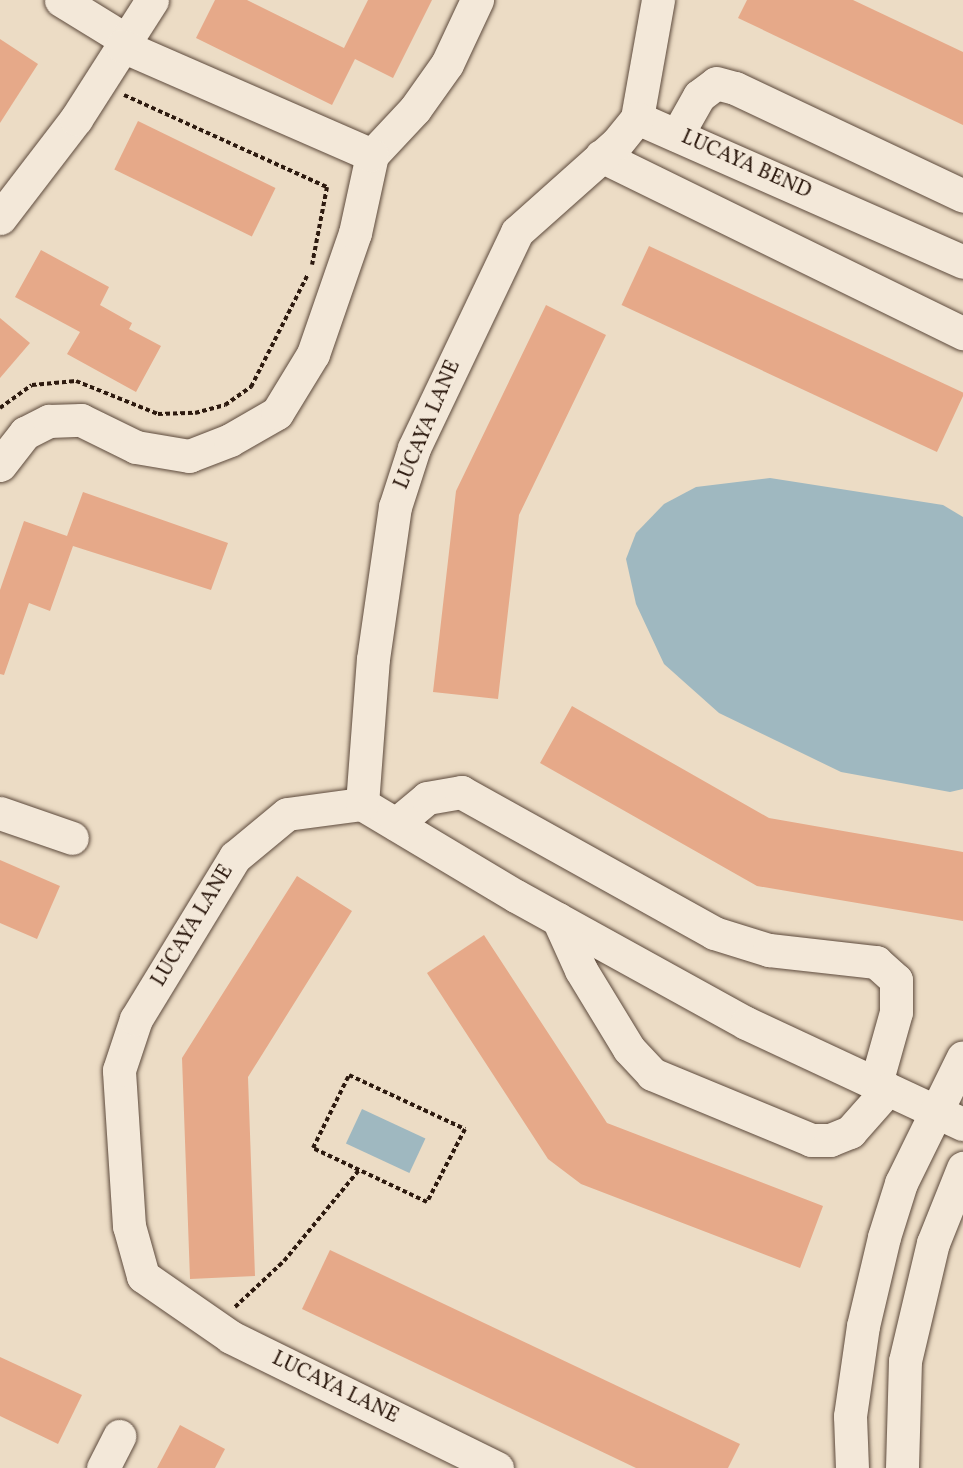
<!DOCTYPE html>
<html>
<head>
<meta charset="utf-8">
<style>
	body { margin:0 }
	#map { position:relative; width:963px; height:1468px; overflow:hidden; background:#ecdcc5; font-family:Vollkorn,serif }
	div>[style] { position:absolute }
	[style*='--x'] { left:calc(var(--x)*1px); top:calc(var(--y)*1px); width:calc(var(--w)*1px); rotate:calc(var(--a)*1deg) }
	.water>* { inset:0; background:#9fb8c0; transform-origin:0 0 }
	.building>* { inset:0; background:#e6a989; transform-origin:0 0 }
	.path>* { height:4px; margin-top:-2px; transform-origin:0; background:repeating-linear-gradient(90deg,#2d1a0f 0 4.5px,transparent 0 7.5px) }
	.roads { filter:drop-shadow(0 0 2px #5d4a3c) drop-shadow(0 0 2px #5d4a3c) }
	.minor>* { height:33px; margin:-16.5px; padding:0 16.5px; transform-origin:16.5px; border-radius:16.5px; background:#f3e8d9 }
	span { translate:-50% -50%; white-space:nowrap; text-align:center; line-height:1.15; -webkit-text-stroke:4.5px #f3e8d9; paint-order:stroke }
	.street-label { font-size:21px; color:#2d1a0f }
</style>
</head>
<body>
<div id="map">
	<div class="water">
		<div style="clip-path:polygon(770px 478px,943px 505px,963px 517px,963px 789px,950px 792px,841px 772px,719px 713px,664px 664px,636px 604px,626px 559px,636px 533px,664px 504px,696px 487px)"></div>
		<div style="left:362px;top:1109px;width:70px;height:38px;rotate:25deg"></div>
	</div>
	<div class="building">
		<div style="clip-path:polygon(215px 0,247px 0,344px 48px,368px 0,432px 0,393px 78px,355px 59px,332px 105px,196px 38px)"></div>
		<div style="clip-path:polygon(747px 0,853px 0,963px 52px,963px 125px,738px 18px)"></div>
		<div style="clip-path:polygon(0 39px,38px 64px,0 123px)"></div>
		<div style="left:138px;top:121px;width:153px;height:54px;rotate:26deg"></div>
		<div style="left:649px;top:246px;width:348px;height:65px;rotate:25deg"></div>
		<div style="clip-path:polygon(41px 250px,109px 287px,100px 305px,132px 323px,129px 329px,161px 346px,136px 392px,67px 354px,80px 332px,15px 297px)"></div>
		<div style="clip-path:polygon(546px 305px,606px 335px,519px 515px,498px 699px,433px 692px,456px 491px)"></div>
		<div style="clip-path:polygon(0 318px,30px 343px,0 378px)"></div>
		<div style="clip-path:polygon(83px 492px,228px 543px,211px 590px,73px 546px,50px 611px,29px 603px,4px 675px,0 674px,0 590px,24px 521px,67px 536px)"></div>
		<div style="clip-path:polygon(572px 706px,769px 818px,963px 852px,963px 921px,757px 886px,540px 763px)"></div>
		<div style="clip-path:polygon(0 860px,60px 886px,37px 939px,0 923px)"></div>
		<div style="clip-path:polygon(297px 876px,352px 911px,248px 1077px,255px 1276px,190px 1279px,182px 1058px)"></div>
		<div style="clip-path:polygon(484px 935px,607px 1123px,823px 1206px,800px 1268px,581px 1184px,548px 1159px,427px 973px)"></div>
		<div style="clip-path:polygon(330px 1250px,740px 1444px,728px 1468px,636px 1468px,302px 1309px)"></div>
		<div style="clip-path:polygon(0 1357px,82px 1395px,58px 1444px,0 1416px)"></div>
		<div style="clip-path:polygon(180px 1425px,225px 1449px,215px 1468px,157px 1468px)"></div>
	</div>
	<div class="path">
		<div style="--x:124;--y:95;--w:223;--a:24.4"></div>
		<div style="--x:327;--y:187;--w:79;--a:100.9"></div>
		<div style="--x:0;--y:408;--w:39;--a:-36"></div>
		<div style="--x:32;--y:385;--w:44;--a:-5.2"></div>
		<div style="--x:76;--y:381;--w:88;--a:21.9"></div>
		<div style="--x:158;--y:414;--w:37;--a:-2"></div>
		<div style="--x:195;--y:413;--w:31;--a:-15"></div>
		<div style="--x:225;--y:405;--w:32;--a:-35"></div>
		<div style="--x:251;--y:387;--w:127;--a:-63.2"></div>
		<div style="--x:349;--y:1075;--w:128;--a:25"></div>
		<div style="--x:465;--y:1129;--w:82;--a:117.5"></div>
		<div style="--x:427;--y:1202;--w:126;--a:-154.7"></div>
		<div style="--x:313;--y:1148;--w:81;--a:-63.7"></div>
		<div style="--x:235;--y:1307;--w:67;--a:-43.2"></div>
		<div style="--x:284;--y:1261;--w:118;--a:-50.5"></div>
	</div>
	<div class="roads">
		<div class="minor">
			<div style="--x:61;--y:0;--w:76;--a:31.6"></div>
			<div style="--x:658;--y:0;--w:120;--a:100.1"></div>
			<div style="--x:637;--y:118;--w:356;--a:23.8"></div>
			<div style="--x:677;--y:135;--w:45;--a:-60.6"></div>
			<div style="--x:699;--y:96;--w:21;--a:-37"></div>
			<div style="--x:716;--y:83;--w:20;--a:15"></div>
			<div style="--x:735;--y:88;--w:252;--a:25.3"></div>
			<div style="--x:372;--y:155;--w:63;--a:-46.9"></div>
			<div style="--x:415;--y:109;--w:55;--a:-54.6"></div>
			<div style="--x:447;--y:64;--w:71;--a:-64.9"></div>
			<div style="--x:601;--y:156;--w:403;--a:26.1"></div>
			<div style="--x:0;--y:218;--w:125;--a:-52.5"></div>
			<div style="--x:76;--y:119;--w:141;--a:-57.4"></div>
			<div style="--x:0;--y:465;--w:41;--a:-52"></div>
			<div style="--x:25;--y:433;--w:27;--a:-27"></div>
			<div style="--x:49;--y:421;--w:32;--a:-2"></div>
			<div style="--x:81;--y:420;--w:61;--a:26.1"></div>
			<div style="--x:136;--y:447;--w:54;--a:9.6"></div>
			<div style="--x:189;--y:456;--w:44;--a:-21.3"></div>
			<div style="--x:230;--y:440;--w:54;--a:-29.9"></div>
			<div style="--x:277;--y:413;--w:69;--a:-58.6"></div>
			<div style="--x:313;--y:354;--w:128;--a:-70.9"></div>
			<div style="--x:355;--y:233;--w:80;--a:-77.7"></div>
			<div style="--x:372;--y:155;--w:273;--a:-156.4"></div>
			<div style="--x:362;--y:804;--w:179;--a:30.9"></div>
			<div style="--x:516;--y:896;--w:263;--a:28.9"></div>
			<div style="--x:746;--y:1023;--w:239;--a:25"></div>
			<div style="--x:0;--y:813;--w:76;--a:19.1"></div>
			<div style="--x:396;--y:824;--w:40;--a:-40"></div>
			<div style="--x:427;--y:798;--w:35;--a:-10"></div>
			<div style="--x:461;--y:792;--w:290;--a:29.1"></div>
			<div style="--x:714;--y:933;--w:58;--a:17.2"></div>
			<div style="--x:769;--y:950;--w:108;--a:6.4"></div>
			<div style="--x:876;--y:962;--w:27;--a:42"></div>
			<div style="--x:896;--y:980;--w:32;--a:90"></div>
			<div style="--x:896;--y:1012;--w:74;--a:105.7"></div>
			<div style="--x:558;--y:919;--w:56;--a:65.7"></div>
			<div style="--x:581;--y:970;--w:92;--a:58.7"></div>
			<div style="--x:629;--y:1049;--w:34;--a:47"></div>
			<div style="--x:652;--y:1074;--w:172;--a:22.5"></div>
			<div style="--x:811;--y:1140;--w:19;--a:0"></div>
			<div style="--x:830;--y:1140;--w:22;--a:-22"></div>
			<div style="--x:850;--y:1132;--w:57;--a:-48.5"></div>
			<div style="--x:103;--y:1468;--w:36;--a:-63"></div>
			<div style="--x:497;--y:1468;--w:297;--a:-153.8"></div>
			<div style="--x:231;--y:1337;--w:107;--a:-145.3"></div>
			<div style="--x:143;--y:1276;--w:52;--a:-105.6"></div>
			<div style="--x:129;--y:1226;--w:156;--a:-93.7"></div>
			<div style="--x:119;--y:1070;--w:54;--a:-71.6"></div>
			<div style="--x:136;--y:1019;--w:190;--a:-58.6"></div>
			<div style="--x:235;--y:857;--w:67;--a:-39.6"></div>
			<div style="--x:287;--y:814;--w:76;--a:-7.6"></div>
			<div style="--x:362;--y:804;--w:145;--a:-85.7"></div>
			<div style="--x:373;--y:659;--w:154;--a:-81.8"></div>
			<div style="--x:395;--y:507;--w:62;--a:-72.1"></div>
			<div style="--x:414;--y:448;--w:239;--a:-64.5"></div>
			<div style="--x:517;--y:232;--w:134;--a:-41.7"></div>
			<div style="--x:617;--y:143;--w:32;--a:-51"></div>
			<div style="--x:852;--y:1468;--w:52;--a:-92.2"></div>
			<div style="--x:850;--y:1416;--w:91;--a:-81.8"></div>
			<div style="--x:863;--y:1326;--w:91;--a:-76.7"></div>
			<div style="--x:884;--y:1237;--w:57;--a:-72.5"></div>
			<div style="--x:901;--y:1183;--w:140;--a:-63.8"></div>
			<div style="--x:902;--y:1468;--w:107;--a:-88.4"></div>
			<div style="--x:905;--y:1361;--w:121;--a:-76.7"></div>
			<div style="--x:933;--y:1243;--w:81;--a:-68.2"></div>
		</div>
	</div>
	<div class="street-label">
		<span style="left:746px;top:165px;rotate:24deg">LUCAYA BEND</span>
		<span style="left:428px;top:425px;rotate:-67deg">LUCAYA LANE</span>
		<span style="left:193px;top:926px;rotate:-59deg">LUCAYA LANE</span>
		<span style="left:335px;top:1388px;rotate:26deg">LUCAYA LANE</span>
	</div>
</div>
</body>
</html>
